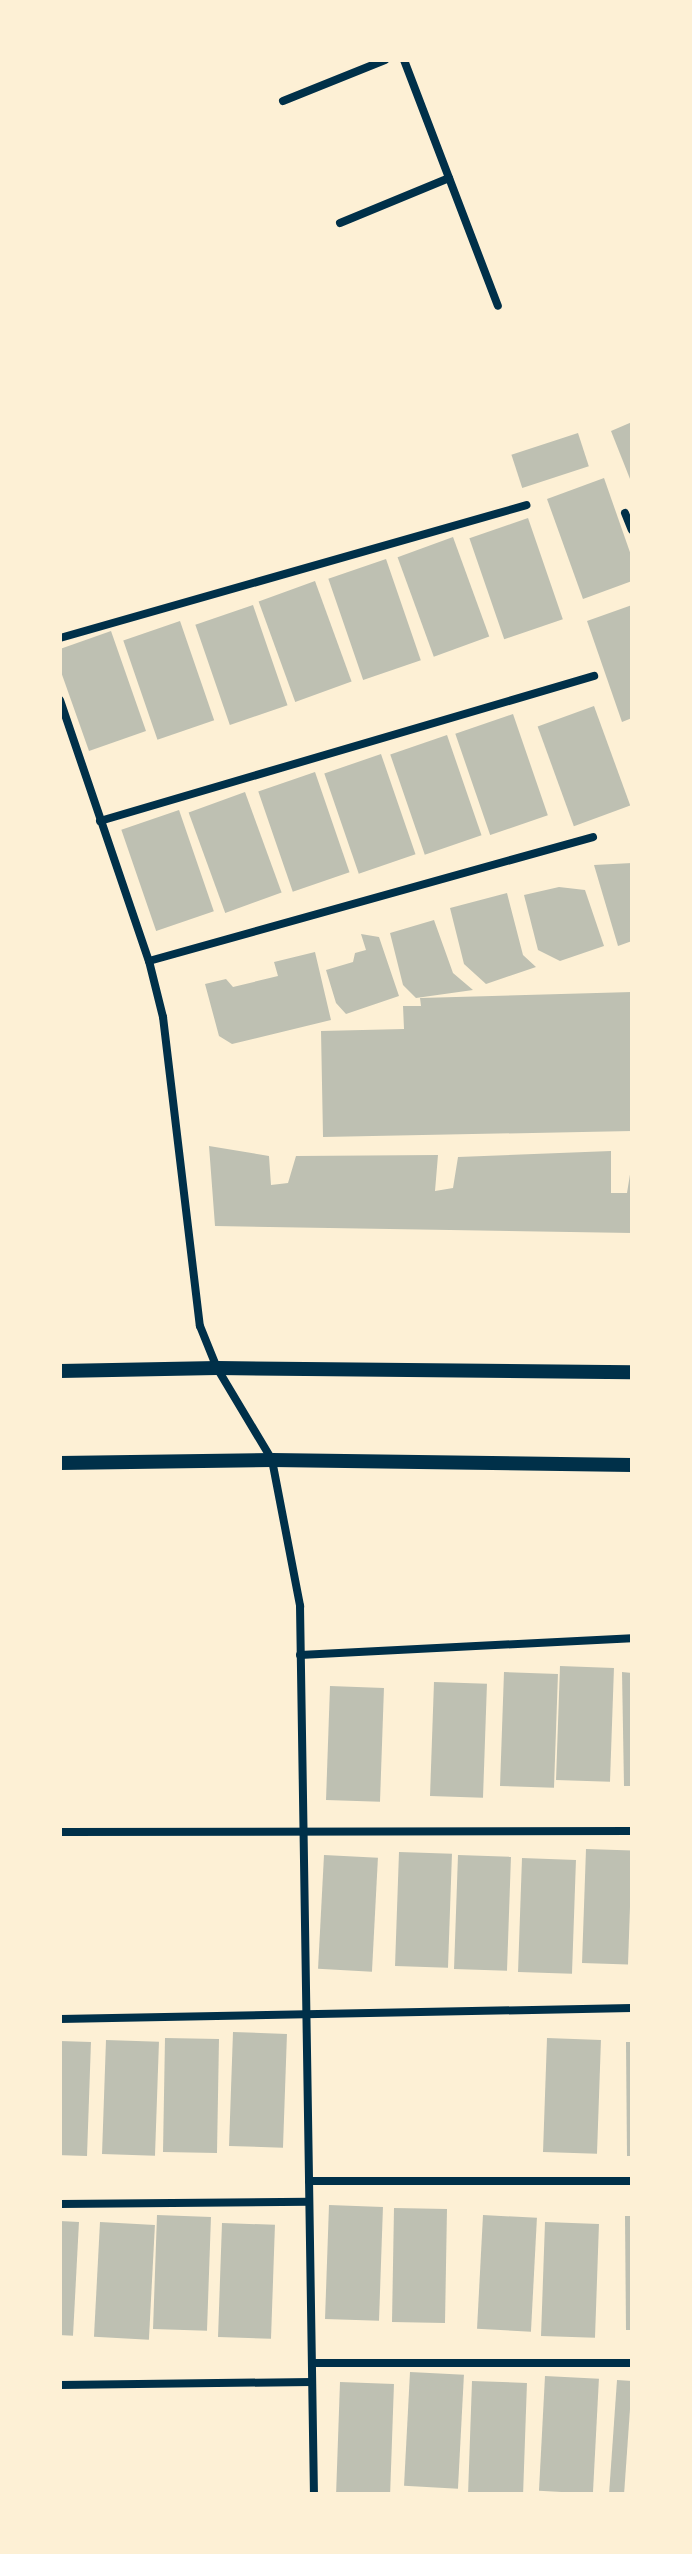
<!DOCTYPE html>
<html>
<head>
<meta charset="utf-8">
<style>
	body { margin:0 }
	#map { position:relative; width:692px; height:2554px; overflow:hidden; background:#fdf0d5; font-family:Jost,sans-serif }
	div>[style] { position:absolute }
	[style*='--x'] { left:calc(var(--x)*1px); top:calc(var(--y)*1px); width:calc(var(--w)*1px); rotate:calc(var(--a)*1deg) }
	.building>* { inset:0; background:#bec0b2; transform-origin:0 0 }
	.minor>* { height:8px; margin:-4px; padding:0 4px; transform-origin:4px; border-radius:4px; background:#003049 }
	.tertiary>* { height:14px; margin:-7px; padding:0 7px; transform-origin:7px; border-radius:7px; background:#003049 }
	span { translate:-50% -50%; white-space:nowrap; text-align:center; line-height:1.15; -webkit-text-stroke:6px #fdf0d5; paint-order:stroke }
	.frame { position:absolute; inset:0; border:62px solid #fdf0d5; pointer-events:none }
</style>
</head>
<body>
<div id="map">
	<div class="building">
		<div style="clip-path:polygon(632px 422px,632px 484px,611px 431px)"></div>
		<div style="left:578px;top:433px;width:35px;height:70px;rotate:72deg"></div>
		<div style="clip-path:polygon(604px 478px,632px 558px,632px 581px,583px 599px,547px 499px)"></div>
		<div style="left:528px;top:518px;width:107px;height:62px;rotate:71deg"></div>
		<div style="left:453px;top:537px;width:106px;height:59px;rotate:70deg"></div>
		<div style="left:386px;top:559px;width:107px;height:61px;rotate:71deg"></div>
		<div style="left:315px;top:581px;width:107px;height:60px;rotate:70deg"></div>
		<div style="left:253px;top:605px;width:106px;height:61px;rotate:71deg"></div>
		<div style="clip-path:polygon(632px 605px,632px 718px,622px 722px,587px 621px)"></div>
		<div style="left:180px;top:621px;width:105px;height:60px;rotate:71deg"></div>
		<div style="clip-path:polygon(111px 631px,146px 731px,89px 751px,60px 669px,60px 649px)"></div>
		<div style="left:594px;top:706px;width:106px;height:60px;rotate:70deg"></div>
		<div style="left:513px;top:714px;width:107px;height:61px;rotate:71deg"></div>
		<div style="left:447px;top:735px;width:106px;height:60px;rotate:71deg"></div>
		<div style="left:381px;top:754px;width:106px;height:60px;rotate:71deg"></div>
		<div style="left:315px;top:772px;width:106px;height:60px;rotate:71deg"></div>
		<div style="left:245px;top:792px;width:107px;height:60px;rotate:70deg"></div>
		<div style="left:179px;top:810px;width:107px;height:61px;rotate:71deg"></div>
		<div style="clip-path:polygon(632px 863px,632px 941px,618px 946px,594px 865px)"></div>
		<div style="clip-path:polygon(559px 887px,585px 890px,604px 946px,560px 961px,538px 950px,524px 895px)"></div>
		<div style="clip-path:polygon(507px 893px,523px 955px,536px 967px,486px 984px,464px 964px,450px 908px)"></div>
		<div style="clip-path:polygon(434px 920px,453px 973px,473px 990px,416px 998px,403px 985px,390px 933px)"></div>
		<div style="clip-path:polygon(361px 934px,379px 937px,399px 996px,346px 1014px,336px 1003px,326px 970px,353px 962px,355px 953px,366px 950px)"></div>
		<div style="clip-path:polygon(315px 952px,331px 1020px,232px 1044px,219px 1036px,205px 984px,226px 979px,233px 987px,278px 976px,274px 962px)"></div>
		<div style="clip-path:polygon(632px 992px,632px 1131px,323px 1137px,321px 1031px,404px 1029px,403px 1006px,421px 1006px,420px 998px)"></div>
		<div style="clip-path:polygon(209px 1146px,269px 1156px,271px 1185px,288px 1183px,296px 1156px,438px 1155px,435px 1191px,453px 1188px,458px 1157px,611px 1151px,611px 1193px,627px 1193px,632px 1162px,632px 1233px,215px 1226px)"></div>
		<div style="left:560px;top:1666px;width:54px;height:114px;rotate:2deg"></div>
		<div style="left:504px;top:1672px;width:54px;height:114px;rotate:2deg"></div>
		<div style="clip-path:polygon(622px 1672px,632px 1673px,632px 1786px,624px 1786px)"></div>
		<div style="left:434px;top:1682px;width:53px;height:114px;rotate:2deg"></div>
		<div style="left:330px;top:1686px;width:54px;height:114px;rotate:2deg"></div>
		<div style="left:586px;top:1849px;width:46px;height:114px;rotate:2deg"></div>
		<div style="left:399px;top:1852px;width:53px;height:114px;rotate:2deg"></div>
		<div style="left:324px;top:1855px;width:54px;height:114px;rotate:3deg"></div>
		<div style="left:458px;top:1855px;width:53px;height:114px;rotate:2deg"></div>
		<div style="left:522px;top:1858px;width:54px;height:114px;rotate:2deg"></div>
		<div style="left:233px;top:2032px;width:54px;height:114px;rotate:2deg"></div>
		<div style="left:165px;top:2038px;width:54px;height:114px;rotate:1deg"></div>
		<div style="left:547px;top:2038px;width:54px;height:114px;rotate:2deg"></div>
		<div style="left:106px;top:2040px;width:53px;height:114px;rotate:2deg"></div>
		<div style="left:60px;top:2041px;width:31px;height:114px;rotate:2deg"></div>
		<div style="clip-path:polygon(626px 2042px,632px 2042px,632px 2156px,627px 2156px)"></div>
		<div style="left:329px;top:2205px;width:54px;height:114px;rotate:2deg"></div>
		<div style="left:394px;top:2208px;width:53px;height:114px;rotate:1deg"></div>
		<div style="left:157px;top:2215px;width:54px;height:114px;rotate:2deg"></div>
		<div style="left:483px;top:2215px;width:54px;height:114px;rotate:3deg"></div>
		<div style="clip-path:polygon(625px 2216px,632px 2216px,632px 2330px,626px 2330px)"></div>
		<div style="left:60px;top:2221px;width:19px;height:114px;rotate:3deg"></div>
		<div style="left:100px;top:2222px;width:55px;height:115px;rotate:3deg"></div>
		<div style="left:545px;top:2222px;width:54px;height:114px;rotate:2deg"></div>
		<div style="left:222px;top:2223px;width:53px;height:114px;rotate:2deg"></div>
		<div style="left:410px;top:2372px;width:54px;height:114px;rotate:3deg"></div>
		<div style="left:545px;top:2376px;width:54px;height:115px;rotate:3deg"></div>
		<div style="left:617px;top:2380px;width:15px;height:114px;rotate:4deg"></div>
		<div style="left:472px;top:2381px;width:55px;height:113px;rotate:2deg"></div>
		<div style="left:340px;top:2382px;width:54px;height:112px;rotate:2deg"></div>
	</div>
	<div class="minor">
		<div style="--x:404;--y:60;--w:263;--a:69.1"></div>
		<div style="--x:283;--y:101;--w:110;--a:-21.9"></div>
		<div style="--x:340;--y:223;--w:118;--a:-22.4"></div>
		<div style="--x:625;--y:513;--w:18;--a:68"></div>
		<div style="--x:60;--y:638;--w:485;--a:-15.9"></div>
		<div style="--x:60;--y:700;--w:276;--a:71.2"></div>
		<div style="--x:149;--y:961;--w:58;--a:76"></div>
		<div style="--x:163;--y:1017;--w:311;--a:83.2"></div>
		<div style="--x:200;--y:1326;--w:45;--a:68"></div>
		<div style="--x:217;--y:1368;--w:107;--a:59.1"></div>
		<div style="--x:272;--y:1460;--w:149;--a:79.1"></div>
		<div style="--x:300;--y:1606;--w:888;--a:89.1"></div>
		<div style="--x:100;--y:821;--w:515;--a:-16.36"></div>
		<div style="--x:149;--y:961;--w:461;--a:-15.6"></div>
		<div style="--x:300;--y:1655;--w:332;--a:-2.9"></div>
		<div style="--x:60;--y:1832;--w:572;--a:-0.1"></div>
		<div style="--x:60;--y:2019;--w:572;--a:-1.1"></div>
		<div style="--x:309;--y:2181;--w:323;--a:0"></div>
		<div style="--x:60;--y:2204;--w:249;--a:-0.5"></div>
		<div style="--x:312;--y:2363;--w:320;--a:0"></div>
		<div style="--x:60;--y:2385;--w:252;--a:-0.7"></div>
	</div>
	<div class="tertiary">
		<div style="--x:60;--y:1371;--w:157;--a:-1.1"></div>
		<div style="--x:217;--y:1368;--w:415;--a:0.6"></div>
		<div style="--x:60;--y:1463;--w:212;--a:-0.8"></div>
		<div style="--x:272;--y:1460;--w:360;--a:0.8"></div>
	</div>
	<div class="frame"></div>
</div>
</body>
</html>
